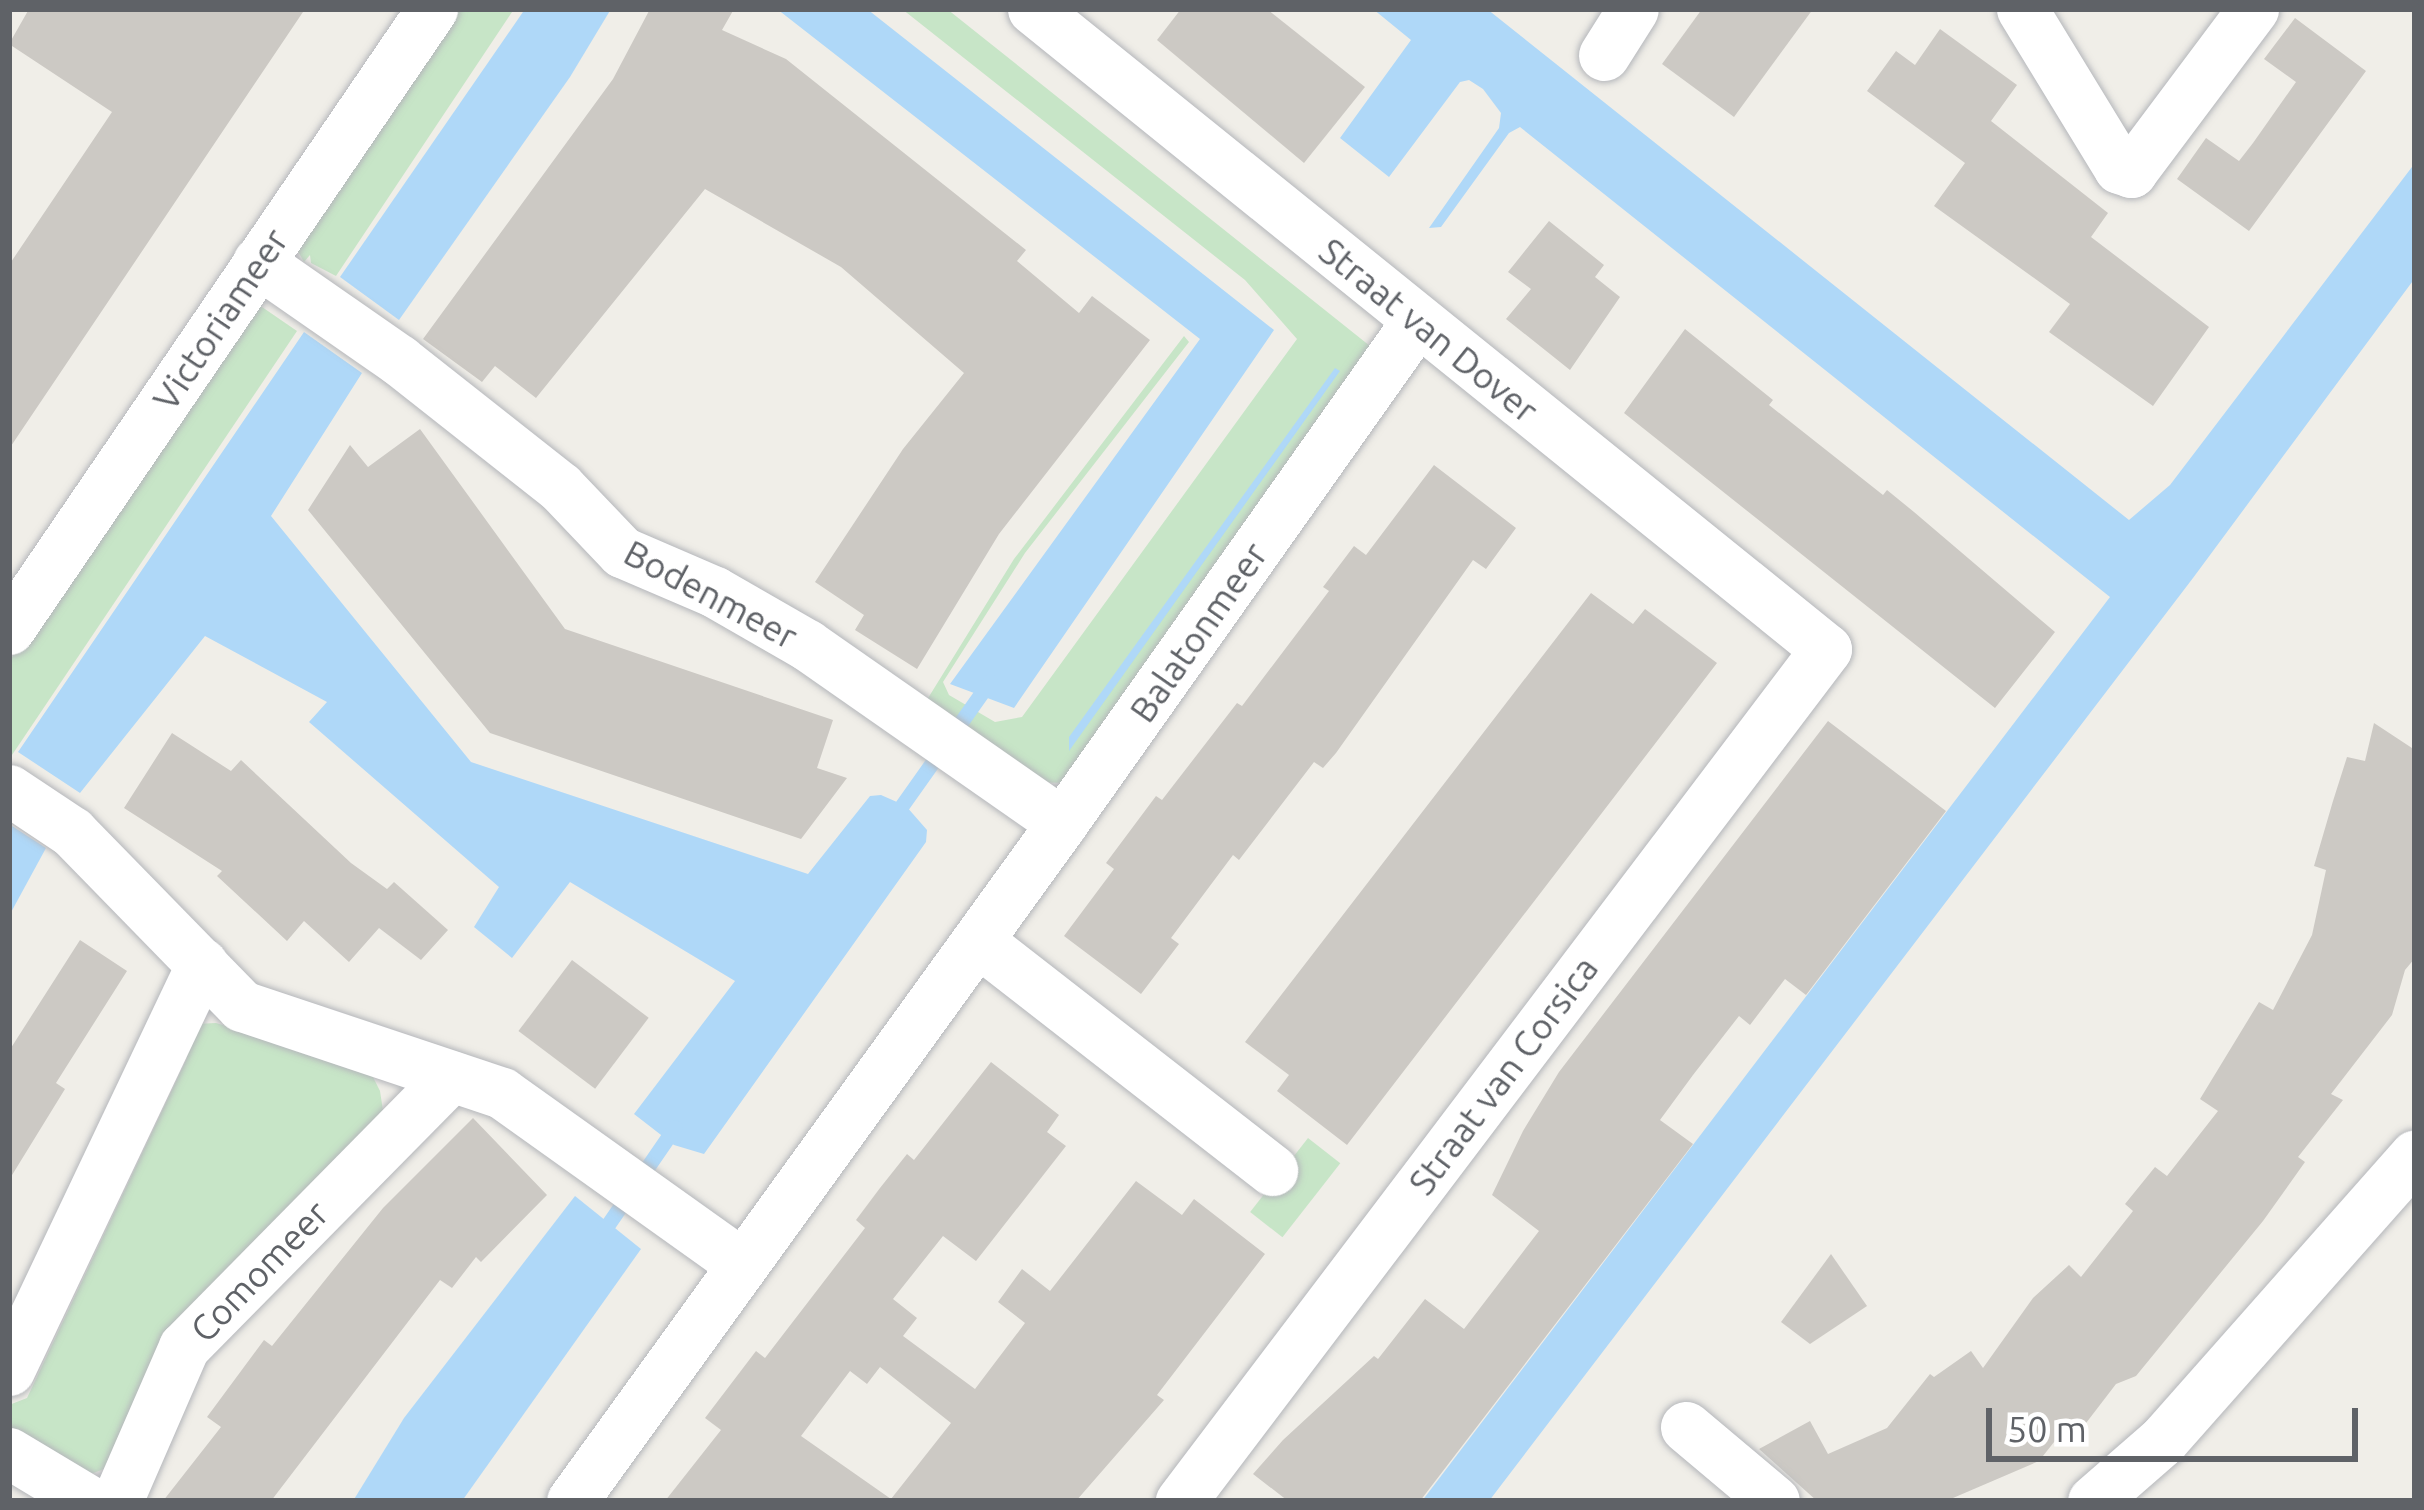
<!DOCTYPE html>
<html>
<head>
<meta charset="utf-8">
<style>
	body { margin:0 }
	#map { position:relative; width:2424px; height:1510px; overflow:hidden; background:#f0eee8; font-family:Ubuntu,sans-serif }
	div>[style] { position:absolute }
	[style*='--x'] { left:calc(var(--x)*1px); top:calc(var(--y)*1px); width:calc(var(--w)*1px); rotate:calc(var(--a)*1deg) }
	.green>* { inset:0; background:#c7e5c7; transform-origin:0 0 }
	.water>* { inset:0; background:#afd8f8 }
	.stream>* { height:15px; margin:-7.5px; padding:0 7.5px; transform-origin:7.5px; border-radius:7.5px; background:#afd8f8 }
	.building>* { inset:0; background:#ccc9c4; transform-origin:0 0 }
	.roads { filter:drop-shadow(0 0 3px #b5b7bb) drop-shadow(0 0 3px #b5b7bb) }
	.street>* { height:51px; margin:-25.5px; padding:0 25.5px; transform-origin:25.5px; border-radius:25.5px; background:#fff }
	span { translate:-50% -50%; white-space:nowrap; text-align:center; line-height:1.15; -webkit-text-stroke:9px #fff; paint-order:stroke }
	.street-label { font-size:36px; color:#5f6267 }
	.frame { position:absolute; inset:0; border:12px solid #5f6267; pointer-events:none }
	.scale { position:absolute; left:1986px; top:1408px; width:372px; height:54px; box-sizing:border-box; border:6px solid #5f6267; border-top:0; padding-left:15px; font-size:36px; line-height:42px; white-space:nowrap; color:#5f6267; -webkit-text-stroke:9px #fff; paint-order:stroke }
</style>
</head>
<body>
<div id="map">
	<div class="green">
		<div style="clip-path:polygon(447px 9px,514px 9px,336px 276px,311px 263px,310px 255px,304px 262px,295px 246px)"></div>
		<div style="clip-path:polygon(902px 9px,947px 9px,1375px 350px,1064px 783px,1035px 782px,925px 703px,1014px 559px,1184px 336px,1189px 342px,1025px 553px,943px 682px,949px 695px,995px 722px,1022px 717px,1297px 339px,1245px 280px)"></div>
		<div style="clip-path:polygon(252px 300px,297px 331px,12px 755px,9px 662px)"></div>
		<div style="clip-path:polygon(216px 1023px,369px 1069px,380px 1091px,384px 1117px,107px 1468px,85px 1476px,22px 1441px,10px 1427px,9px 1405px,27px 1398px,187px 1058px,177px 1039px,196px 1024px)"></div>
		<div style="left:1308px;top:1138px;width:41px;height:94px;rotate:38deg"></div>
	</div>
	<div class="water">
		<div style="clip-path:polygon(525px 9px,611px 9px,570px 77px,399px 320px,340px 277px)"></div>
		<div style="clip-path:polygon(777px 9px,867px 9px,1274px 330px,1014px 708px,950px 684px,1200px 339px)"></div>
		<div style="clip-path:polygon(1373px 9px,1487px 9px,2129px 520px,2170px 485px,2415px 163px,2415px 278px,2193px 578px,1489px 1501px,1422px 1501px,2110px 597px,1520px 127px,1509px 133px,1441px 227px,1429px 228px,1499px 128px,1501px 113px,1483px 89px,1469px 80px,1460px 82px,1389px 177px,1340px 138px,1411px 40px)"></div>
		<div style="clip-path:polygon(304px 332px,362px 373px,271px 516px,471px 762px,808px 874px,870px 796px,881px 795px,906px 806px,927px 830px,926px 842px,704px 1154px,674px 1145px,634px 1114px,735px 981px,570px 882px,512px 958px,474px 927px,499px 887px,309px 722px,327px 702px,205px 636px,80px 793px,18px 752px)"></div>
		<div style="clip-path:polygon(1335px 368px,1340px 371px,1069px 751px,1069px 737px)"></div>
		<div style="clip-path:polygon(9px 824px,46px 848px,9px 916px)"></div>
		<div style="clip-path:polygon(575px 1196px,641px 1249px,462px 1501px,353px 1501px,404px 1418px)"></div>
	</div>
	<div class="stream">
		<div style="--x:893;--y:818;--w:168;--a:-54.7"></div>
		<div style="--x:600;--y:1236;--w:132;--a:-55.5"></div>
	</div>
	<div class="building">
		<div style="clip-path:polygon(29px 9px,305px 9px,9px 449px,9px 265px,112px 112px,9px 44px)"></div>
		<div style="clip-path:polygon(650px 9px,734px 9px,722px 30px,786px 59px,1026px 250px,1017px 261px,1079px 313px,1092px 296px,1150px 340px,999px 534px,917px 669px,855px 630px,864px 615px,815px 582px,903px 449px,964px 373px,841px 267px,705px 189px,536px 398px,495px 366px,482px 382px,423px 339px,613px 79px)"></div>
		<div style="clip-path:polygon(1181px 9px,1267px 9px,1365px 87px,1304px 163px,1157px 40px)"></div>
		<div style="clip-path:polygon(1702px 9px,1813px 9px,1734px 117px,1662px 64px)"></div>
		<div style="clip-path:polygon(2295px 18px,2366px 71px,2249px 231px,2177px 179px,2206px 138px,2239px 161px,2253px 143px,2296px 82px,2264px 59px)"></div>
		<div style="clip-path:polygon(1940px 29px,2017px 85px,1991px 121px,2108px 213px,2091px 237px,2209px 327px,2153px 406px,2049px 332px,2070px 304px,1934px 206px,1965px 163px,1867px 91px,1896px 51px,1915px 65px)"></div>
		<div style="clip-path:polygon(1549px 221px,1604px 265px,1595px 277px,1620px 297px,1570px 370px,1506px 319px,1531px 289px,1508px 272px)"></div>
		<div style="clip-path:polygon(1685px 329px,1773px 400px,1769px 405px,1883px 495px,1887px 490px,1914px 512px,2055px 632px,1995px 708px,1624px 413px)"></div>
		<div style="clip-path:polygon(420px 429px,565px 629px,833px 720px,817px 768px,847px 778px,801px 839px,490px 733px,308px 510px,350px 445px,368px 467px)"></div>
		<div style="clip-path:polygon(1434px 465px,1516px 528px,1486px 569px,1473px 560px,1336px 753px,1323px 768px,1314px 762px,1239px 860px,1233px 855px,1171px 938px,1179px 944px,1141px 994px,1064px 936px,1114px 869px,1106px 863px,1156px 796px,1162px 800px,1237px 703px,1242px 706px,1329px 591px,1323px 587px,1354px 546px,1366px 555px)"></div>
		<div style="clip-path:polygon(1591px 593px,1633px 624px,1645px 609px,1717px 663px,1347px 1145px,1277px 1091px,1289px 1075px,1245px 1042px)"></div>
		<div style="clip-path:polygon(1828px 721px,1946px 811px,1806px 995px,1785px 979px,1750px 1025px,1739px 1016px,1693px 1075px,1660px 1120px,1693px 1144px,1420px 1501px,1288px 1501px,1253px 1474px,1283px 1440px,1374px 1356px,1378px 1359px,1425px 1299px,1464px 1329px,1539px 1231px,1492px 1195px,1523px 1131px,1559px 1072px)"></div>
		<div style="clip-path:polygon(2374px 723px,2415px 750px,2415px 958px,2405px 970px,2392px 1015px,2331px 1094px,2343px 1100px,2298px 1157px,2305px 1162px,2263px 1221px,2136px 1376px,2116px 1384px,2083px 1427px,2062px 1432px,2039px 1461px,1946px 1501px,1817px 1501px,1759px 1449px,1810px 1421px,1828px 1454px,1887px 1428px,1930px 1374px,1934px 1377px,1971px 1351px,1983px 1368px,2033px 1298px,2069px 1265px,2081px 1277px,2133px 1211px,2125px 1204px,2155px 1167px,2167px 1176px,2218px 1111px,2200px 1099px,2259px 1002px,2273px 1010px,2312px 935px,2326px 870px,2314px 866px,2333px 801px,2347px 757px,2365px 761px)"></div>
		<div style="clip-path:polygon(172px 733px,231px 771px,241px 760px,351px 863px,387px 889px,394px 882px,448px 930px,421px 960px,379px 928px,349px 962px,304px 921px,287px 941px,217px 876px,222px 871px,124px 808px)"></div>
		<div style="clip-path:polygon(80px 940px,127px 971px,56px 1083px,65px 1089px,9px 1180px,9px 1051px)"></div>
		<div style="left:572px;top:960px;width:96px;height:89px;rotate:37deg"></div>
		<div style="clip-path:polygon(evenodd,991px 1062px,1059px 1115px,1047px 1132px,1066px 1146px,976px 1261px,943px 1236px,893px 1299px,917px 1318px,903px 1336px,975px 1389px,1025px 1323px,998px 1302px,1022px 1269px,1050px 1291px,1136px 1181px,1182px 1215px,1194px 1199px,1265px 1254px,1157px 1395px,1164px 1400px,1076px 1501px,665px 1501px,721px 1430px,705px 1418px,756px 1351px,765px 1358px,865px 1228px,856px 1220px,880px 1188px,907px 1154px,914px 1160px,991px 1062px,880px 1367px,951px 1423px,891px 1499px,801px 1436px,850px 1371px,867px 1384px,880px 1367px)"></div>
		<div style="clip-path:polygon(473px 1118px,547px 1195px,481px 1262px,476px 1257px,452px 1288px,440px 1280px,271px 1501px,163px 1501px,221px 1427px,207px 1417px,264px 1340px,272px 1346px,383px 1208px)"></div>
		<div style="clip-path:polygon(1831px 1254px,1867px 1306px,1810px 1344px,1781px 1322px)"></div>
	</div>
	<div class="roads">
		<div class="street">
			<div style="--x:1033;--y:9;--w:1019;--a:38.91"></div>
			<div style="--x:1826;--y:649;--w:1069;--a:127.13"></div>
			<div style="--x:2022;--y:9;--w:186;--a:58.6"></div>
			<div style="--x:2119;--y:168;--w:13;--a:18"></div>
			<div style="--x:2131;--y:172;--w:204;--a:-53.2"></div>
			<div style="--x:1604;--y:55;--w:54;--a:-57.8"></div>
			<div style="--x:258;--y:262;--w:172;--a:34.8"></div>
			<div style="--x:399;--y:360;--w:205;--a:38.3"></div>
			<div style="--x:560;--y:487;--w:90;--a:46.4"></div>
			<div style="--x:622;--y:552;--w:101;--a:23.3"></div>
			<div style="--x:715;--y:592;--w:106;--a:29.9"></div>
			<div style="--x:807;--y:645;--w:311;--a:34.9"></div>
			<div style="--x:9;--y:629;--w:751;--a:-55.7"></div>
			<div style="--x:9;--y:790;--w:76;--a:33.7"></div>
			<div style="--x:72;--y:832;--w:243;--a:45.7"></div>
			<div style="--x:242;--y:1006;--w:274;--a:18.5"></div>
			<div style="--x:502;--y:1093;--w:295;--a:35.5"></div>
			<div style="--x:978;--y:941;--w:373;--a:37.9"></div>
			<div style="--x:9;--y:1370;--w:450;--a:-64.6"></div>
			<div style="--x:1686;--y:1427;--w:115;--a:40.1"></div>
			<div style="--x:9;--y:1453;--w:93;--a:31"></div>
			<div style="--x:117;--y:1501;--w:168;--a:-66.5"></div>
			<div style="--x:184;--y:1347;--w:380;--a:-45.4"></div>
			<div style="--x:572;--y:1501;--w:837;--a:-54.14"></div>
			<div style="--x:1062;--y:823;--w:615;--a:-54.73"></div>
			<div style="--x:2093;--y:1501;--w:93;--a:-41.1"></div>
			<div style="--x:2163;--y:1440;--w:380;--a:-48.5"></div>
		</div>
	</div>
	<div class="street-label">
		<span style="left:220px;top:319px;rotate:-56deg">Victoriameer</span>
		<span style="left:1429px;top:330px;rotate:39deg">Straat van Dover</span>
		<span style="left:711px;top:594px;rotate:28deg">Bodenmeer</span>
		<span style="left:1198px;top:632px;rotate:-55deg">Balatonmeer</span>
		<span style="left:1503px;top:1075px;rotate:-53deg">Straat van Corsica</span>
		<span style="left:259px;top:1271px;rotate:-46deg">Comomeer</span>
	</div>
	<div class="frame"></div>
	<div class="scale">50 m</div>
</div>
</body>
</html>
